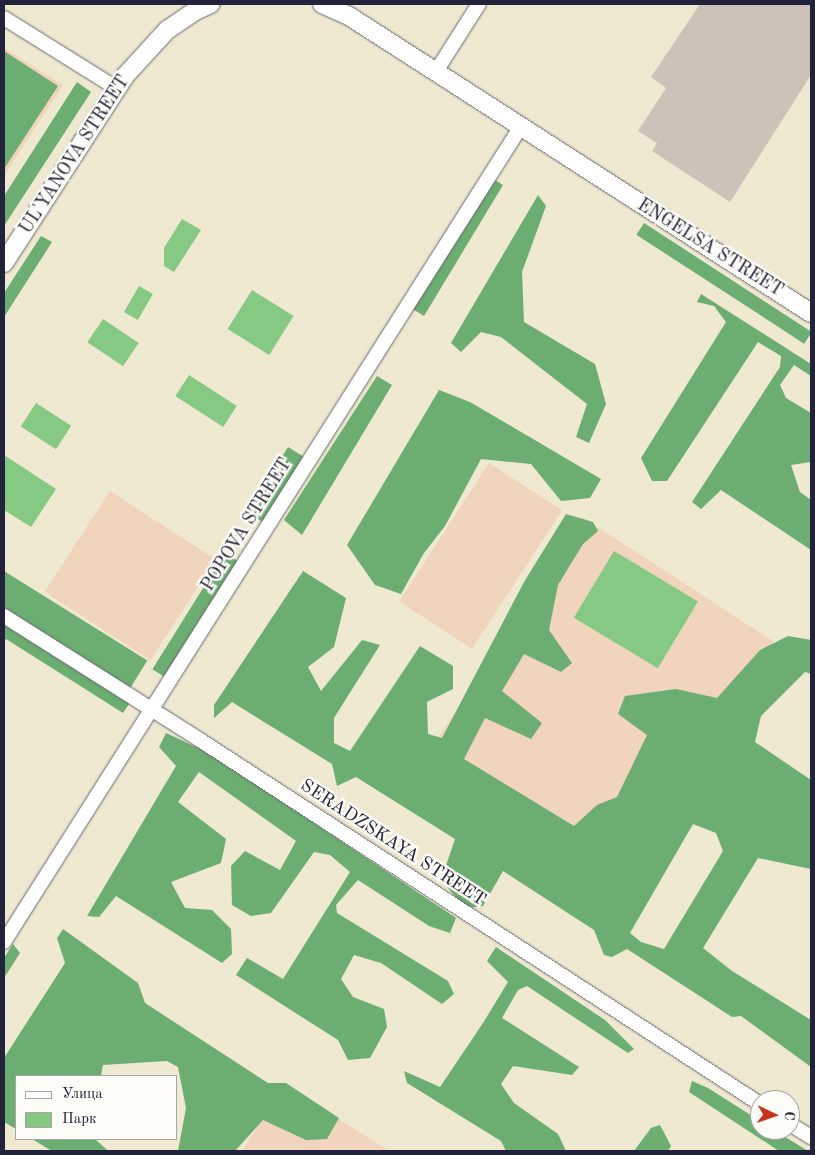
<!DOCTYPE html>
<html>
<head>
<meta charset="utf-8">
<style>
	body { margin:0 }
	#map { position:relative; width:815px; height:1155px; overflow:hidden; background:#eee9d0; font-family:"Old Standard TT",serif }
	div>[style] { position:absolute }
	[style*='--x'] { left:calc(var(--x)*1px); top:calc(var(--y)*1px); width:calc(var(--w)*1px); rotate:calc(var(--a)*1deg) }
	.built>* { inset:0; background:#f0d5bc; transform-origin:0 0 }
	.industrial>* { inset:0; background:#cec1b9 }
	.green>* { inset:0; background:#85c983; transform-origin:0 0 }
	.forest>* { inset:0; background:#6cad71; transform-origin:0 0 }
	.roads { filter:drop-shadow(0 0 1px #69686f) drop-shadow(0 0 1px #69686f) }
	.minor>* { height:14px; margin:-7px; padding:0 7px; transform-origin:7px; border-radius:7px; background:#fff }
	.major>* { height:18px; margin:-9px; padding:0 9px; transform-origin:9px; border-radius:9px; background:#fff }
	span { translate:-50% -50%; white-space:nowrap; text-align:center; line-height:1.15; -webkit-text-stroke:5px #fdfcf7; paint-order:stroke }
	.street-label { font-size:18px; color:#22223b }
	.frame { position:absolute; inset:0; border:5px solid #22223b; pointer-events:none }
	.legend { position:absolute; left:15px; top:1075px; width:162px; height:65px; box-sizing:border-box; background:#fdfcf7; border:1px solid #a5a5ac; margin:0; padding:6px 9px; list-style:none; font-size:15px; color:#22223b }
	.legend li { display:flex; align-items:center; gap:10px; height:25px }
	.legend b { width:25px; border:1px solid #a5a5ac }
	.north { position:absolute; left:750px; top:1090px; width:50px; height:50px; box-sizing:border-box; background:#fdfcf7; border:1px solid #a5a5ac; border-radius:50%; rotate:93deg; font-size:14px; font-weight:700; line-height:20px; text-align:center; color:#22223b }
	.north::after { content:''; display:block; margin:auto; width:18px; height:22px; background:#c8321e; clip-path:polygon(50% 0,100% 100%,50% 72%,0 100%) }
</style>
</head>
<body>
<div id="map">
	<div class="built">
		<div style="clip-path:polygon(4px 48px,63px 85px,4px 176px)"></div>
		<div style="left:489px;top:463px;width:87px;height:165px;rotate:33deg"></div>
		<div style="left:110px;top:491px;width:126px;height:120px;rotate:33deg"></div>
		<div style="left:582px;top:517px;width:228px;height:288px;rotate:33deg"></div>
		<div style="clip-path:polygon(285px 1085px,389px 1151px,242px 1151px)"></div>
	</div>
	<div class="industrial">
		<div style="clip-path:polygon(700px 4px,811px 4px,811px 75px,730px 202px,652px 151px,657px 143px,638px 131px,666px 88px,651px 77px)"></div>
	</div>
	<div class="green">
		<div style="clip-path:polygon(182px 219px,201px 230px,174px 272px,164px 266px,164px 248px)"></div>
		<div style="left:139px;top:286px;width:16px;height:30px;rotate:30deg"></div>
		<div style="left:252px;top:290px;width:49px;height:46px;rotate:32deg"></div>
		<div style="left:103px;top:319px;width:43px;height:28px;rotate:34deg"></div>
		<div style="left:189px;top:375px;width:57px;height:25px;rotate:33deg"></div>
		<div style="left:36px;top:403px;width:42px;height:28px;rotate:33deg"></div>
		<div style="clip-path:polygon(4px 455px,56px 489px,31px 527px,4px 510px)"></div>
		<div style="left:614px;top:551px;width:98px;height:78px;rotate:31deg"></div>
	</div>
	<div class="forest">
		<div style="clip-path:polygon(4px 51px,58px 86px,4px 169px)"></div>
		<div style="clip-path:polygon(77px 82px,91px 92px,4px 226px,4px 196px)"></div>
		<div style="clip-path:polygon(495px 180px,503px 185px,424px 316px,411px 308px)"></div>
		<div style="clip-path:polygon(538px 195px,546px 206px,522px 272px,524px 322px,595px 364px,606px 404px,589px 443px,576px 437px,587px 404px,501px 337px,481px 332px,461px 352px,451px 343px)"></div>
		<div style="left:644px;top:223px;width:200px;height:14px;rotate:33deg"></div>
		<div style="clip-path:polygon(41px 236px,52px 242px,4px 317px,4px 293px)"></div>
		<div style="clip-path:polygon(701px 294px,811px 364px,811px 376px,794px 365px,780px 385px,786px 398px,811px 413px,811px 462px,791px 465px,800px 492px,811px 500px,811px 550px,721px 490px,701px 509px,692px 502px,780px 367px,781px 356px,758px 342px,667px 481px,652px 481px,641px 458px,726px 322px,714px 306px,697px 302px)"></div>
		<div style="clip-path:polygon(377px 376px,392px 385px,302px 535px,284px 520px)"></div>
		<div style="clip-path:polygon(439px 390px,470px 402px,601px 479px,590px 498px,561px 501px,531px 464px,481px 459px,445px 526px,424px 553px,401px 594px,375px 585px,347px 545px)"></div>
		<div style="left:288px;top:447px;width:19px;height:77px;rotate:32deg"></div>
		<div style="clip-path:polygon(evenodd,566px 514px,593px 522px,598px 531px,583px 544px,558px 585px,549px 630px,572px 663px,561px 672px,524px 654px,502px 691px,542px 723px,531px 739px,485px 718px,464px 759px,574px 826px,597px 805px,617px 797px,647px 735px,618px 714px,625px 696px,676px 689px,717px 698px,760px 650px,788px 636px,811px 640px,811px 674px,805px 672px,761px 716px,755px 742px,811px 780px,811px 869px,758px 858px,703px 948px,732px 971px,811px 1020px,811px 1067px,741px 1016px,732px 1017px,627px 949px,612px 957px,604px 955px,594px 930px,503px 871px,483px 906px,465px 908px,441px 880px,455px 839px,356px 777px,337px 786px,332px 764px,232px 702px,214px 718px,214px 705px,303px 571px,346px 598px,334px 647px,308px 667px,321px 691px,362px 640px,380px 645px,334px 718px,334px 743px,350px 751px,420px 646px,453px 666px,453px 689px,427px 702px,428px 734px,442px 738px,524px 582px,566px 514px,693px 824px,716px 833px,723px 851px,664px 949px,641px 942px,630px 933px,693px 824px)"></div>
		<div style="left:225px;top:553px;width:15px;height:137px;rotate:32deg"></div>
		<div style="left:4px;top:571px;width:169px;height:37px;rotate:32deg"></div>
		<div style="clip-path:polygon(4px 623px,131px 701px,123px 713px,6px 639px,4px 642px)"></div>
		<div style="clip-path:polygon(166px 733px,211px 754px,456px 918px,450px 933px,429px 926px,358px 880px,336px 905px,337px 913px,448px 981px,454px 994px,442px 1004px,381px 963px,354px 955px,341px 979px,353px 997px,384px 1009px,387px 1027px,370px 1058px,348px 1060px,338px 1040px,236px 975px,247px 958px,283px 979px,350px 872px,330px 855px,314px 852px,271px 913px,251px 916px,232px 905px,231px 866px,245px 851px,280px 870px,296px 841px,199px 772px,178px 802px,226px 839px,221px 863px,171px 882px,185px 908px,212px 910px,231px 929px,232px 954px,222px 963px,116px 896px,99px 917px,87px 916px,176px 766px,159px 747px)"></div>
		<div style="clip-path:polygon(63px 929px,138px 983px,145px 1003px,268px 1083px,286px 1083px,339px 1118px,327px 1139px,306px 1140px,263px 1120px,235px 1151px,178px 1151px,186px 1108px,178px 1067px,167px 1061px,103px 1065px,101px 1076px,16px 1076px,16px 1129px,4px 1122px,4px 1058px,65px 963px,57px 938px)"></div>
		<div style="clip-path:polygon(13px 944px,20px 953px,4px 978px,4px 958px)"></div>
		<div style="clip-path:polygon(496px 947px,605px 1020px,634px 1049px,628px 1053px,527px 986px,518px 990px,502px 1018px,579px 1067px,572px 1075px,513px 1066px,501px 1084px,514px 1103px,558px 1134px,566px 1151px,506px 1151px,501px 1141px,407px 1083px,404px 1071px,440px 1087px,483px 1023px,508px 982px,487px 961px)"></div>
		<div style="clip-path:polygon(692px 1081px,708px 1088px,760px 1121px,760px 1130px,774px 1130px,808px 1151px,779px 1151px,689px 1092px)"></div>
		<div style="clip-path:polygon(660px 1125px,671px 1146px,668px 1151px,634px 1151px,651px 1128px)"></div>
		<div style="clip-path:polygon(32px 1139px,95px 1139px,108px 1151px,52px 1151px)"></div>
	</div>
	<div class="roads">
		<div class="minor">
			<div style="--x:4;--y:18;--w:132;--a:32"></div>
			<div style="--x:435;--y:73;--w:82;--a:-57.5"></div>
			<div style="--x:4;--y:616;--w:232;--a:32.3"></div>
			<div style="--x:200;--y:740;--w:668;--a:33.02"></div>
			<div style="--x:4;--y:942;--w:964;--a:-57.63"></div>
			<div style="--x:790;--y:1124;--w:25;--a:32"></div>
		</div>
		<div class="major">
			<div style="--x:322;--y:4;--w:30;--a:24"></div>
			<div style="--x:349;--y:16;--w:549;--a:32.74"></div>
			<div style="--x:4;--y:263;--w:223;--a:-57.1"></div>
			<div style="--x:125;--y:76;--w:62;--a:-47.6"></div>
			<div style="--x:167;--y:30;--w:34;--a:-34"></div>
			<div style="--x:195;--y:11;--w:17;--a:-24"></div>
		</div>
	</div>
	<div class="street-label">
		<span style="left:75px;top:155px;rotate:-57deg">UL'YANOVA STREET</span>
		<span style="left:710px;top:248px;rotate:32deg">ENGELSA STREET</span>
		<span style="left:247px;top:525px;rotate:-58deg">POPOVA STREET</span>
		<span style="left:393px;top:843px;rotate:33deg">SERADZSKAYA STREET</span>
	</div>
	<div class="frame"></div>
	<ul class="legend">
	<li><b style="height:6px;background:#fff"></b>Улица</li>
	<li><b style="height:14px;background:#85c983"></b>Парк</li>
	</ul>
	<div class="north">С</div>
</div>
</body>
</html>
